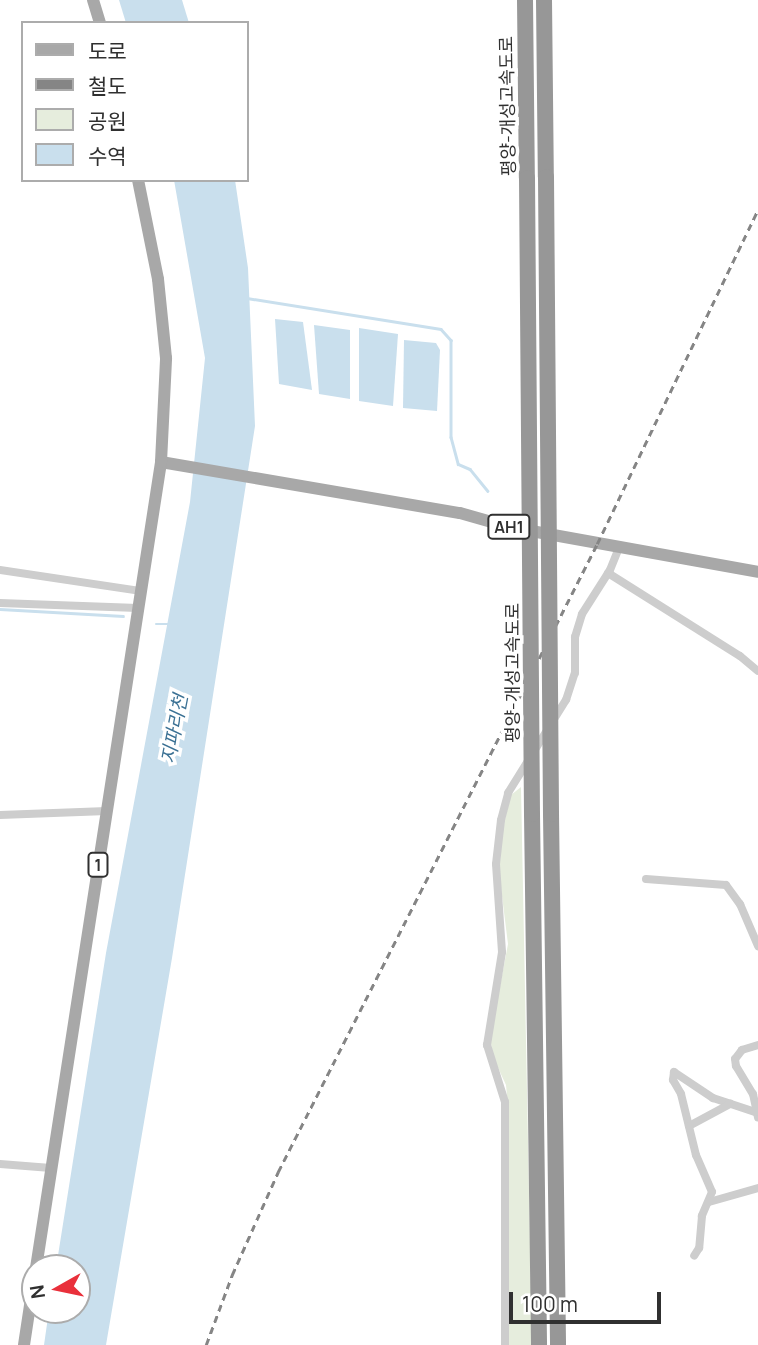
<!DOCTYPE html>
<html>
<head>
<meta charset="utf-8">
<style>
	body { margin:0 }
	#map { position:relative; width:758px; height:1345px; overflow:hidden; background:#fff; font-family:Manrope,"Noto Sans KR",sans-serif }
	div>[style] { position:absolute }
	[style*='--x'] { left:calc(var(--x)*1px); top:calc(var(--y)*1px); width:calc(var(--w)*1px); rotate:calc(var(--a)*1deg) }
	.green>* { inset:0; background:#e6eddd }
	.water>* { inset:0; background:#c9dfed }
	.stream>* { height:2.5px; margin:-1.25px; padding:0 1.25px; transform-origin:1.25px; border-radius:1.25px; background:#c9dfed }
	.street>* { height:8px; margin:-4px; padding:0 4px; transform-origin:4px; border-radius:4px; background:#cdcdcd }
	.primary>* { height:12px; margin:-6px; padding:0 6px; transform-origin:6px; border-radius:6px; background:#a8a8a8 }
	.highway>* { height:16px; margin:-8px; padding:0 8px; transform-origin:8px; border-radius:8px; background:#979797 }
	.rail>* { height:2.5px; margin-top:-1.25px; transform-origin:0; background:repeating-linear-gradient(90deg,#858585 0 7px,transparent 0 12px) }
	.highway-bridge>* { height:16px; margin:-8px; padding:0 8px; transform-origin:8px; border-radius:8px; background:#979797 }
	span { translate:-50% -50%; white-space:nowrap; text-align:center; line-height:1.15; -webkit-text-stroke:7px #fff; paint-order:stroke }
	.shield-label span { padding:2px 5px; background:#fff; border:2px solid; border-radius:5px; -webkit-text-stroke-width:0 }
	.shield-label { font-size:16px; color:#303030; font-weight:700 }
	.street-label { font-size:18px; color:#303030 }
	.water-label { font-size:19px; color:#3b7194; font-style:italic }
	.legend { position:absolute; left:21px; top:21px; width:228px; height:161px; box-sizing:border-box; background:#fff; border:2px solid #acacac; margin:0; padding:9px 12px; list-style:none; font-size:21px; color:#303030 }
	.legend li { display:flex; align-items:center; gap:14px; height:35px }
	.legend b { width:35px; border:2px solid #acacac }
	.north { position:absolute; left:21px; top:1254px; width:70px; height:70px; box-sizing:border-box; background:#fff; border:2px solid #acacac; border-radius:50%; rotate:261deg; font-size:19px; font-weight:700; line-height:28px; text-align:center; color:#303030 }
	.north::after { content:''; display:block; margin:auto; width:24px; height:32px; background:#e9303b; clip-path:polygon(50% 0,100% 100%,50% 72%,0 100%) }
	.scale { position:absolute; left:509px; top:1292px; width:152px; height:32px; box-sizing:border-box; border:4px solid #303030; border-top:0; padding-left:9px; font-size:21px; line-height:24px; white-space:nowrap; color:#303030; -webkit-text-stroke:5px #fff; paint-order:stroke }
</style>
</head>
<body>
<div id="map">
	<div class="green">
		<div style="clip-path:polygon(521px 787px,532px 1345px,509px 1345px,509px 1117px,506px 1085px,494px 1059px,490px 1039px,508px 944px,499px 872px,503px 827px,511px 795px)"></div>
	</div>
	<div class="water">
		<div style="clip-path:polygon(119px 0,182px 0,189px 23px,126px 23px)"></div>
		<div style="clip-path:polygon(174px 180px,235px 180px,248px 268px,255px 426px,172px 958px,106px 1345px,44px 1345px,49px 1310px,77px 1310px,77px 1268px,56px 1268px,106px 953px,190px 502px,205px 358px)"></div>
		<div style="clip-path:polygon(275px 319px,303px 322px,312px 390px,279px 384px)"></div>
		<div style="clip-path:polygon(314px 325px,350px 330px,350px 399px,319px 394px)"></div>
		<div style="clip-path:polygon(359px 328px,398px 334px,393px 406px,359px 401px)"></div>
		<div style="clip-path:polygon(404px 340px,436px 343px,440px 350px,437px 411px,403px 408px)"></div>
	</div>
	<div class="stream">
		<div style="--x:247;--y:298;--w:196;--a:9.1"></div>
		<div style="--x:441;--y:329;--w:15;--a:48"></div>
		<div style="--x:451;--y:340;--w:97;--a:90"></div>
		<div style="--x:451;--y:437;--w:28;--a:75"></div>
		<div style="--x:458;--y:464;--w:13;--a:23"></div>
		<div style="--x:470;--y:469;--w:28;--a:51"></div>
		<div style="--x:0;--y:609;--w:123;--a:3.3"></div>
		<div style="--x:156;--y:624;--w:14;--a:0"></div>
	</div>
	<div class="street">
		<div style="--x:0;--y:570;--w:143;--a:8.5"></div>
		<div style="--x:608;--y:573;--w:156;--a:32.2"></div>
		<div style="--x:740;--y:656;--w:23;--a:40"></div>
		<div style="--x:0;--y:603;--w:138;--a:2.1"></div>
		<div style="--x:0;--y:815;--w:107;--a:-2.1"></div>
		<div style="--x:646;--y:879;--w:80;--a:4.3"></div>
		<div style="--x:726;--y:885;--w:24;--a:54"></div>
		<div style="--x:740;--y:904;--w:46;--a:66.8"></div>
		<div style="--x:758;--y:1045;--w:17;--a:163"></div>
		<div style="--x:742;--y:1050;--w:11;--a:128"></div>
		<div style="--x:735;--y:1059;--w:7;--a:82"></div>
		<div style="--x:736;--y:1066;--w:33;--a:59"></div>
		<div style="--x:753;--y:1094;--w:24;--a:78"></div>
		<div style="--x:674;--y:1072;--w:8;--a:97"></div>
		<div style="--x:673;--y:1080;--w:16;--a:60"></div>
		<div style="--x:681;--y:1094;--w:63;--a:76.2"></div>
		<div style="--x:696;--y:1155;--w:40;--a:66.6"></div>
		<div style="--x:712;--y:1192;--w:26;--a:113"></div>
		<div style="--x:702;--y:1216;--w:32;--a:95"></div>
		<div style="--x:699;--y:1248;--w:9;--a:122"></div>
		<div style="--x:674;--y:1072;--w:47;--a:33.7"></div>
		<div style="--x:713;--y:1098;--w:44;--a:18.4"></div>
		<div style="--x:689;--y:1126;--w:47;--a:-28.2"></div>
		<div style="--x:0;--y:1164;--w:51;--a:4.5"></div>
		<div style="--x:709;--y:1202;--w:51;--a:-15.9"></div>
		<div style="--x:505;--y:1345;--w:243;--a:-90"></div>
		<div style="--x:505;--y:1102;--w:60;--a:-107.5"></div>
		<div style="--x:487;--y:1045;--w:94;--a:-80.8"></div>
		<div style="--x:502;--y:952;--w:88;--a:-93.9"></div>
		<div style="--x:496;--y:864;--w:44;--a:-83.5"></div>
		<div style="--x:501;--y:820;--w:28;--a:-75"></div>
		<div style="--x:508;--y:793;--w:110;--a:-58.1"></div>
		<div style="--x:566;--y:700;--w:28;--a:-72"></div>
		<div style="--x:575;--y:673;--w:36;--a:-90"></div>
		<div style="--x:575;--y:637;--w:24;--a:-73"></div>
		<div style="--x:582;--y:614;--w:52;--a:-57.5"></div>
		<div style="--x:610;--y:570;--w:24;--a:-68"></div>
	</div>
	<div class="primary">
		<div style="--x:93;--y:0;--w:24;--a:73"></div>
		<div style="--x:161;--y:462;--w:303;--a:9.7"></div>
		<div style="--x:460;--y:513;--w:51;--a:15.9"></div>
		<div style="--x:509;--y:527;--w:253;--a:10.2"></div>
		<div style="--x:36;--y:1268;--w:816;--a:-81.18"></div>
		<div style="--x:161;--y:462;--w:104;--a:-87.2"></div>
		<div style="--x:166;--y:358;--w:79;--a:-95.8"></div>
		<div style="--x:158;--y:279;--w:101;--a:-101.4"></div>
		<div style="--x:24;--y:1345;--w:74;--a:-81.4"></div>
	</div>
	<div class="highway">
		<div style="--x:525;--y:0;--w:178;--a:89.4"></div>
		<div style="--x:544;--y:0;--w:177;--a:89.4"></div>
		<div style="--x:532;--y:814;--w:531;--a:89.24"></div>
		<div style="--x:551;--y:814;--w:531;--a:89.24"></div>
	</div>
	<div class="rail">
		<div style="--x:206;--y:1345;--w:75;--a:-69.6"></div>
		<div style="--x:232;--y:1275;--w:113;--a:-65.9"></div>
		<div style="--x:278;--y:1172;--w:704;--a:-63.07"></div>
		<div style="--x:597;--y:544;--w:371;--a:-64.3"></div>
	</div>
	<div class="highway-bridge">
		<div style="--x:546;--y:177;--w:637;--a:89.55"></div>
		<div style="--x:527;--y:178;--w:636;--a:89.55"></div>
	</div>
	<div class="shield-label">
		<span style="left:509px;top:527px">AH1</span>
		<span style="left:98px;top:865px">1</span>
	</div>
	<div class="street-label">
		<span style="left:507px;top:106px;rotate:-91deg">평양-개성고속도로</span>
		<span style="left:512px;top:673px;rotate:-90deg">평양-개성고속도로</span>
	</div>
	<div class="water-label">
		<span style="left:175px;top:729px;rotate:-79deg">지파리천</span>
	</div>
	<ul class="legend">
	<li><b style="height:9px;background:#a8a8a8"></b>도로</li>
	<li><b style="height:9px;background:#858585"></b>철도</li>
	<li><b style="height:19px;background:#e6eddd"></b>공원</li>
	<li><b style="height:19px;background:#c9dfed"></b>수역</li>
	</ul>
	<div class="north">N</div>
	<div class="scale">100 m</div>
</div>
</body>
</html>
